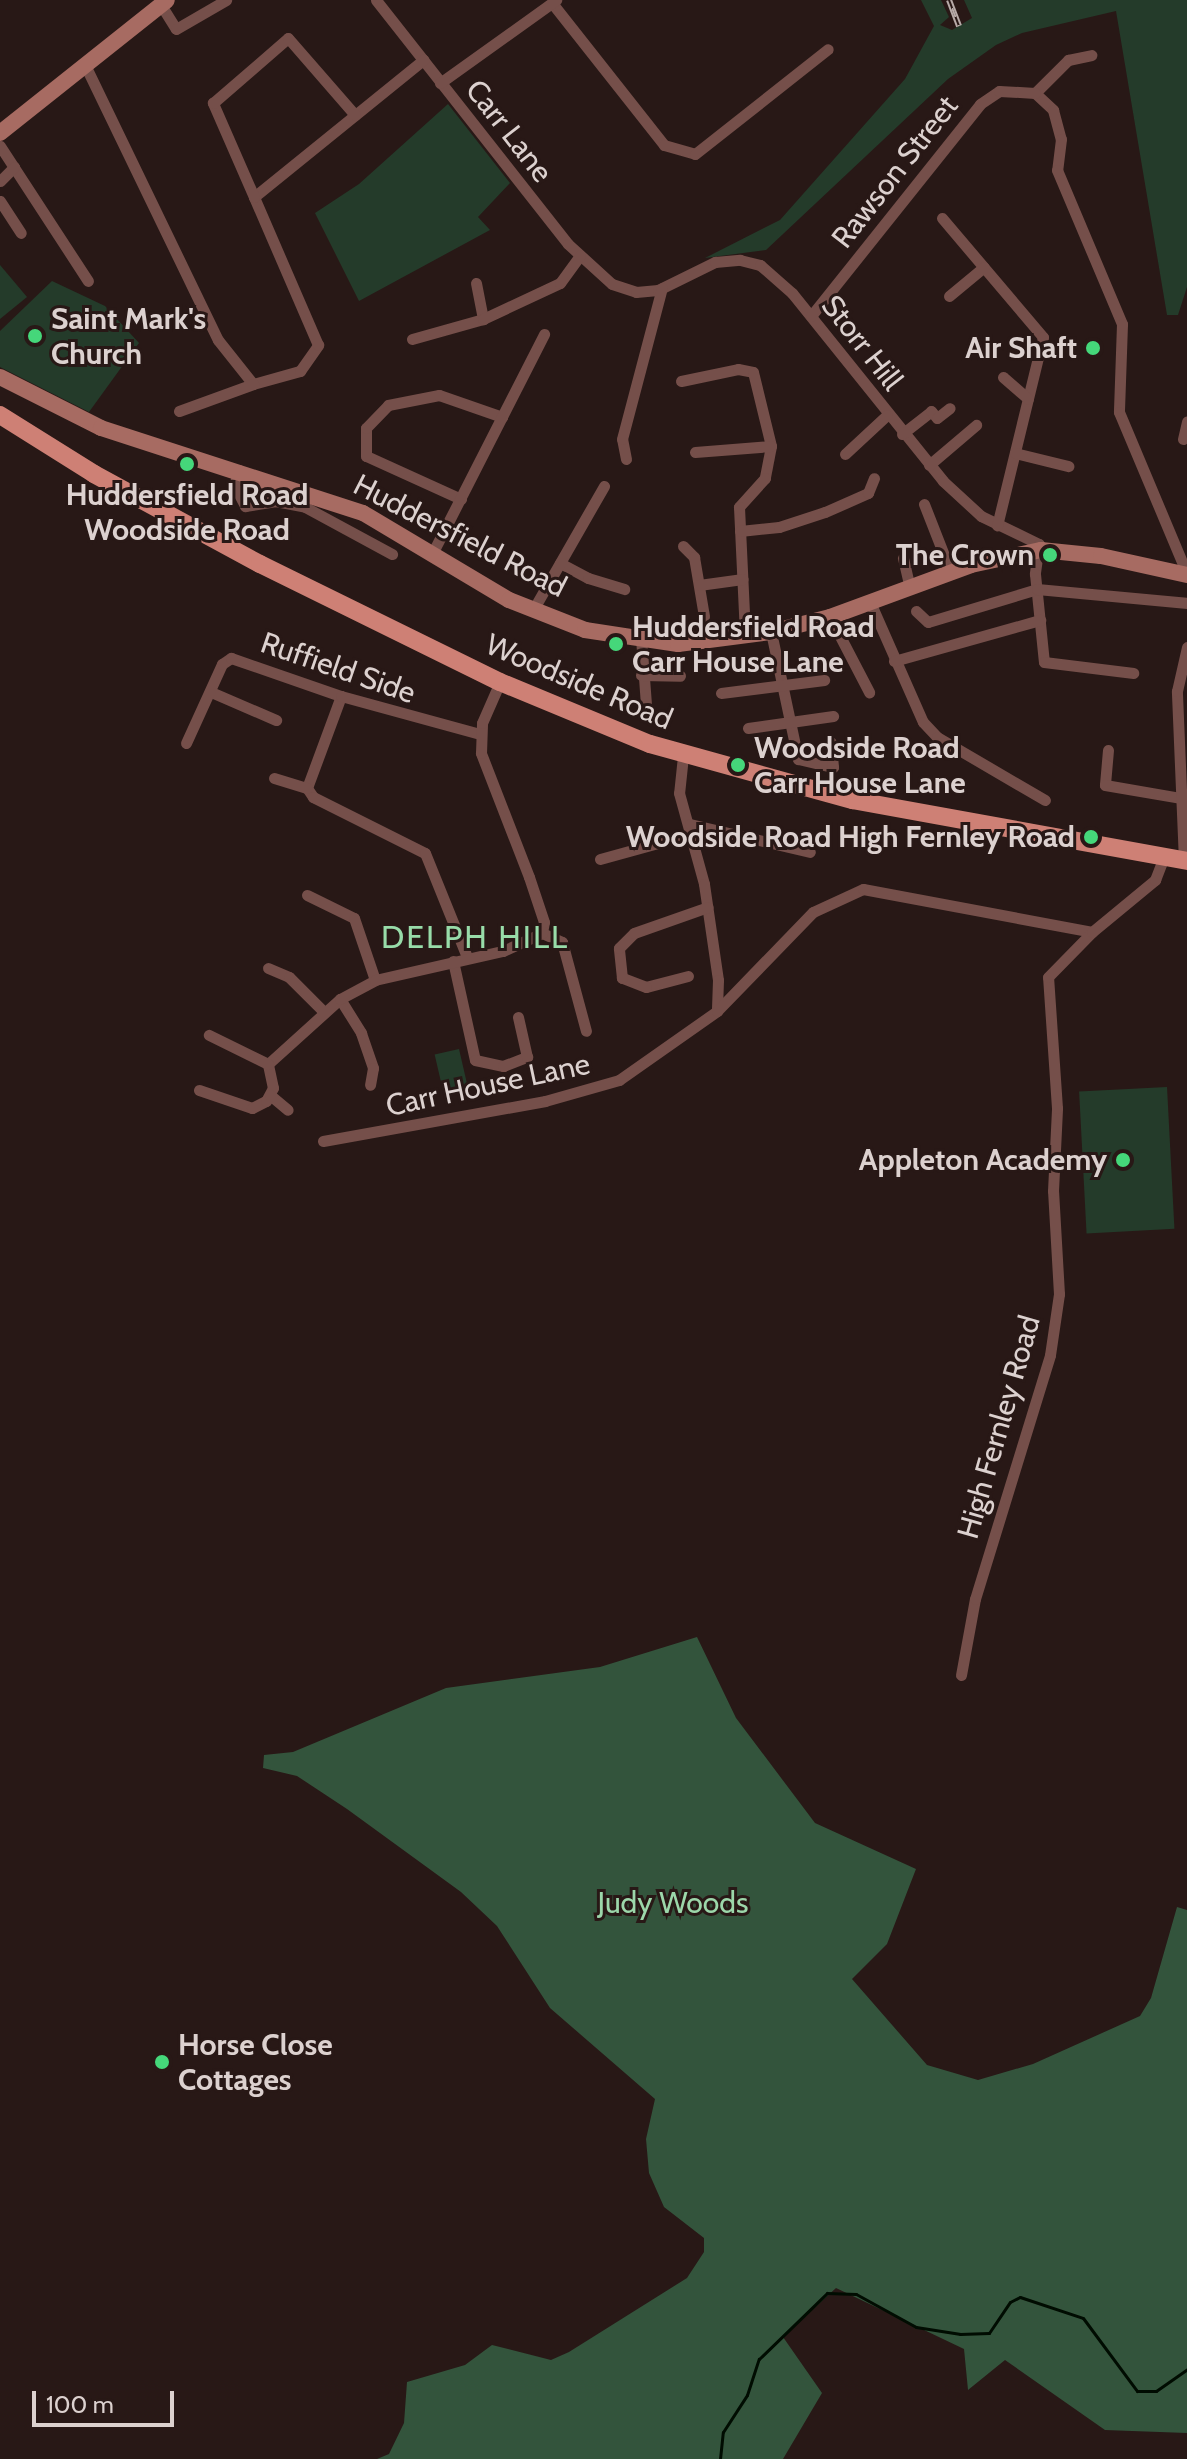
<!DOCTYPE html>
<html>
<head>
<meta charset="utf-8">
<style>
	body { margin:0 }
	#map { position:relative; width:1187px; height:2459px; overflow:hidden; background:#281816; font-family:Cabin,sans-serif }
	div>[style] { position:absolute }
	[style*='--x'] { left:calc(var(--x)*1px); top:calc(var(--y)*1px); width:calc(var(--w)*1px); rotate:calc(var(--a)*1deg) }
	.green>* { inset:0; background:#243b2a; transform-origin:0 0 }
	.forest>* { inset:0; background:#33543c }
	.stream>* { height:3px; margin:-1.5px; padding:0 1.5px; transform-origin:1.5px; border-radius:1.5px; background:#000c01 }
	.street>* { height:11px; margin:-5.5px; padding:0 5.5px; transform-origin:5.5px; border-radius:5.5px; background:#754f4a }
	.secondary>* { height:16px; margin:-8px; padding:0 8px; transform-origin:8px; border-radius:8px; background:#a76b62 }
	.primary>* { height:18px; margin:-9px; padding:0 9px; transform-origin:9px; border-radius:9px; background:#ce8075 }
	.rail>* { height:6px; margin-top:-3px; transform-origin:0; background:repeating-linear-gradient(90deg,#281816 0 9px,#b7aba9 0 18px); box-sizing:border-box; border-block:2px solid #b7aba9 }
	.dots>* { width:22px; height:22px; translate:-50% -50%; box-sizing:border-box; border:4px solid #281816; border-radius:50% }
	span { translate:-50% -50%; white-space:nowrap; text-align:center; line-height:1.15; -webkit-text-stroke:6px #281816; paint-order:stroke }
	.street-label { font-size:30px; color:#dcd1cf }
	.poi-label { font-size:30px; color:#dcd1cf; font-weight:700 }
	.left { translate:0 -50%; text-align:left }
	.right { translate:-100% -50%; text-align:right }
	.park-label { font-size:30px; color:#9cd7aa }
	.neighbourhood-label { font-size:32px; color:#98dca9; letter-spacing:2px }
	.scale { position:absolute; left:32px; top:2391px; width:142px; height:36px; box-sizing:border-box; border:4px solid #dcd1cf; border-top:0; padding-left:10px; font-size:24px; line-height:28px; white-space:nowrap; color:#dcd1cf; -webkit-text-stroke:6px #281816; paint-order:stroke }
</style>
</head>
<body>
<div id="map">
	<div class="green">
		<div style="clip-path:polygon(921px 0,941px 0,949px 17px,940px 25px,952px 30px,972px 18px,964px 0,1187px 0,1187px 287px,1178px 315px,1167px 315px,1116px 11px,1022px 33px,996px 45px,948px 79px,766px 250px,705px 258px,780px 220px,905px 79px,934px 26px)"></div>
		<div style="clip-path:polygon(448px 104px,510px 183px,478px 217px,490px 230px,359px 301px,315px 213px,359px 184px)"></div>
		<div style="clip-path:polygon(0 265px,27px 297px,0 319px)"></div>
		<div style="clip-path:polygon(52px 281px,105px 306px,139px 343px,89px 412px,0 367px,0 331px)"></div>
		<div style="left:459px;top:1049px;width:39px;height:25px;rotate:77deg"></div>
		<div style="left:1167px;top:1087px;width:142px;height:88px;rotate:87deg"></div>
	</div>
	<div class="forest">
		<div style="clip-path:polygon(697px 1637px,736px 1718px,815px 1823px,916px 1869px,887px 1944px,852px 1979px,927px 2065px,978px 2080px,1033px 2064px,1140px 2016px,1151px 1998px,1177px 1907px,1187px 1910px,1187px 2433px,1105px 2430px,1005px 2360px,968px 2390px,964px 2349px,836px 2288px,783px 2337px,822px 2393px,783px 2459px,377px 2459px,389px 2454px,404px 2423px,407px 2382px,465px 2365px,492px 2345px,551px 2360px,569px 2352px,687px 2278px,704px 2252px,704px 2238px,664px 2207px,649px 2173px,646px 2139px,655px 2099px,550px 2008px,497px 1926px,461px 1892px,347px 1809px,297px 1776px,263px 1768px,264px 1755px,293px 1752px,446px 1688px,600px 1667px)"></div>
	</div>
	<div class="stream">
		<div style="--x:720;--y:2459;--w:27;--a:-84"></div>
		<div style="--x:723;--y:2432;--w:44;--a:-57"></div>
		<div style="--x:747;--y:2395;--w:38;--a:-72"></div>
		<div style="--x:759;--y:2359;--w:95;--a:-44.1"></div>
		<div style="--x:827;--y:2293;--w:29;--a:2"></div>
		<div style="--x:856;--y:2294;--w:68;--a:28.8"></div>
		<div style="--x:916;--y:2327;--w:45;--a:9"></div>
		<div style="--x:960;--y:2334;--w:29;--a:-2"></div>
		<div style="--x:989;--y:2333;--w:37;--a:-56"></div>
		<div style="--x:1010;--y:2302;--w:11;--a:-27"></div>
		<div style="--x:1020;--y:2297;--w:66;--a:18.4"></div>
		<div style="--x:1083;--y:2318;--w:91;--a:53.5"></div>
		<div style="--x:1137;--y:2391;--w:19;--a:0"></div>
		<div style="--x:1156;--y:2391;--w:38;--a:-35"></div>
	</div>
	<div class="street">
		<div style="--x:376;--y:0;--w:310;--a:51.8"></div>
		<div style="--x:568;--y:244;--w:59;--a:42.3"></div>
		<div style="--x:612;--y:284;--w:25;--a:18"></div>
		<div style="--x:636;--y:292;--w:22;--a:-5"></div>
		<div style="--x:658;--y:290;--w:64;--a:-26.2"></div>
		<div style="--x:715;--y:262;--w:25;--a:-5"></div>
		<div style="--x:740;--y:260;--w:21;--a:14"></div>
		<div style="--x:760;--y:265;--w:43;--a:41.2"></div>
		<div style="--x:792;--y:293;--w:241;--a:51.2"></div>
		<div style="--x:943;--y:481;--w:52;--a:42.6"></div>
		<div style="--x:981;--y:516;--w:64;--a:25.8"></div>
		<div style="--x:1039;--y:544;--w:30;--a:98"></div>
		<div style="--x:1035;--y:574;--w:88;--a:84.2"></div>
		<div style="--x:1044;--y:662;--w:90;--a:7"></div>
		<div style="--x:552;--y:3;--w:181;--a:51.7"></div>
		<div style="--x:664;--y:145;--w:32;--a:16"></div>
		<div style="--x:695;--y:154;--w:169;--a:-38.3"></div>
		<div style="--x:161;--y:5;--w:28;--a:58"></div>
		<div style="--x:176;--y:29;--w:58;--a:-30.1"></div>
		<div style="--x:85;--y:65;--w:305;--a:64.2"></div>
		<div style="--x:218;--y:340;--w:56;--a:51.5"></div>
		<div style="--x:253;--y:384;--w:49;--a:-15.5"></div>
		<div style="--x:300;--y:371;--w:32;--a:-55"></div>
		<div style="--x:318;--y:345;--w:161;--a:-113.4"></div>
		<div style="--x:254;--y:197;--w:218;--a:-39"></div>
		<div style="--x:440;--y:83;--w:143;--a:-35.6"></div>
		<div style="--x:1035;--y:93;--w:25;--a:43"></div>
		<div style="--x:1053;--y:110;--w:30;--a:75"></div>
		<div style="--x:1061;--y:139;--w:31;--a:97"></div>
		<div style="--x:1057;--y:170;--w:167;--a:67.1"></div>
		<div style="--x:1122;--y:324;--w:88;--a:92"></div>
		<div style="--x:1119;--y:412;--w:176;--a:67.2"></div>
		<div style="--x:1035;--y:93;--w:47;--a:-45"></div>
		<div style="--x:1068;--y:60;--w:24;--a:-12"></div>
		<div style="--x:0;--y:146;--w:161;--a:56.9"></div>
		<div style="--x:0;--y:181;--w:20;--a:-45"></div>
		<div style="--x:254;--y:197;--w:103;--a:-113.6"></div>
		<div style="--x:213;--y:103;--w:99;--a:-40.9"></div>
		<div style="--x:288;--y:38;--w:102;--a:49"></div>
		<div style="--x:0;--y:201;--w:38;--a:57"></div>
		<div style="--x:942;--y:218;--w:156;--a:49.7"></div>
		<div style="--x:1043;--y:337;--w:194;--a:103.7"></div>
		<div style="--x:476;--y:283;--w:37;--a:79"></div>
		<div style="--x:949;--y:296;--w:45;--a:-39.6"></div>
		<div style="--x:811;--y:316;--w:271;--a:-51.4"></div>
		<div style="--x:980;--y:104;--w:23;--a:-34"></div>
		<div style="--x:999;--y:91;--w:36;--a:3"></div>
		<div style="--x:412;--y:339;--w:74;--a:-15.7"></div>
		<div style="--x:483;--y:319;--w:85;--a:-25.1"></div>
		<div style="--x:560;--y:283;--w:34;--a:-54"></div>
		<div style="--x:1003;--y:377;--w:33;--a:41"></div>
		<div style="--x:681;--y:381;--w:58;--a:-11.9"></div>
		<div style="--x:738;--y:369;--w:15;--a:11"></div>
		<div style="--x:753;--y:372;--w:76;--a:76.3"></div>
		<div style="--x:771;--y:446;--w:33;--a:101"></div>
		<div style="--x:765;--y:478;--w:39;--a:132"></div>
		<div style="--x:739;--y:507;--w:128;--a:87.3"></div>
		<div style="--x:179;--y:411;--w:79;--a:-20"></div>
		<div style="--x:902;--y:434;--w:37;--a:-38"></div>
		<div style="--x:931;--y:411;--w:9;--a:49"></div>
		<div style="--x:937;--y:418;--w:16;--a:-38"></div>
		<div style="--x:1183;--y:439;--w:18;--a:-77"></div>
		<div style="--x:695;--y:452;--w:76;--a:-4.5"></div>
		<div style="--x:1015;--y:453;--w:55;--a:13.8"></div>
		<div style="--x:845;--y:454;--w:57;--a:-42.9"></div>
		<div style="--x:626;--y:459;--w:20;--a:-101"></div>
		<div style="--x:622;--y:439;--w:156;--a:-75.2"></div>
		<div style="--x:929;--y:465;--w:62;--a:-40.4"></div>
		<div style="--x:239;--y:470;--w:16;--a:108"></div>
		<div style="--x:234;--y:485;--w:24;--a:62"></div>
		<div style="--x:245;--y:506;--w:30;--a:-9"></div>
		<div style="--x:275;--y:501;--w:31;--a:11"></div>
		<div style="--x:305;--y:507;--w:99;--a:28.4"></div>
		<div style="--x:461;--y:499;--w:104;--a:-155.6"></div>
		<div style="--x:366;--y:456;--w:28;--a:-90"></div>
		<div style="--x:366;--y:428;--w:32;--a:-46"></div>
		<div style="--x:388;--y:405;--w:52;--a:-11.1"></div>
		<div style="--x:439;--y:395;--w:67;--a:19.2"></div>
		<div style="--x:924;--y:504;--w:74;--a:68.6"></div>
		<div style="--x:740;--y:531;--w:39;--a:-6"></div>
		<div style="--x:779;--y:527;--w:48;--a:-18.1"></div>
		<div style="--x:825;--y:512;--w:47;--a:-23.8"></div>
		<div style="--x:868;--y:493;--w:16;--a:-68"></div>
		<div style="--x:683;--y:546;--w:16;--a:45"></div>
		<div style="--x:694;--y:557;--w:60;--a:80.4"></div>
		<div style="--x:432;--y:554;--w:247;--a:-63"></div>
		<div style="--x:903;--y:558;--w:31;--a:77"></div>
		<div style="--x:560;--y:563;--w:32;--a:28"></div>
		<div style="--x:588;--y:578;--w:38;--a:17"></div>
		<div style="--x:699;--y:585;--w:44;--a:-7.8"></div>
		<div style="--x:870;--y:602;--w:131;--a:66.2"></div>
		<div style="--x:923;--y:722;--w:21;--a:47"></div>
		<div style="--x:937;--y:737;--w:125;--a:30.3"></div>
		<div style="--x:533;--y:610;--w:143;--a:-60.2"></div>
		<div style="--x:916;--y:611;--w:16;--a:43"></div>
		<div style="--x:928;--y:622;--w:114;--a:-16.8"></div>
		<div style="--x:1037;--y:589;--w:151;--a:5.3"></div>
		<div style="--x:830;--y:617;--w:85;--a:62.5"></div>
		<div style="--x:771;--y:632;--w:130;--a:78"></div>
		<div style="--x:798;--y:759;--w:36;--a:13"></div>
		<div style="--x:833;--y:767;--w:25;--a:-95"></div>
		<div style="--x:641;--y:638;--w:79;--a:85.7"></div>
		<div style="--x:894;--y:661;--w:152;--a:-15.7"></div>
		<div style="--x:641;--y:675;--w:39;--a:1"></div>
		<div style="--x:211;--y:692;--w:71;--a:23.3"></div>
		<div style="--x:721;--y:693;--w:104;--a:-7.2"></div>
		<div style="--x:341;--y:696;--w:98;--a:110.3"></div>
		<div style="--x:307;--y:788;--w:11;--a:56"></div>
		<div style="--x:313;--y:797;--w:125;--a:26.6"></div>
		<div style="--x:425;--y:853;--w:112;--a:68"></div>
		<div style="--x:748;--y:728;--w:86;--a:-8"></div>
		<div style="--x:186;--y:743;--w:87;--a:-65.5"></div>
		<div style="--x:222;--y:664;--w:11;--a:-34"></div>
		<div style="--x:231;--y:658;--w:116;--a:19.1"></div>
		<div style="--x:341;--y:696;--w:144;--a:15.3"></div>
		<div style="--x:1108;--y:750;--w:35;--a:95"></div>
		<div style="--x:1105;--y:785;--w:76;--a:9.8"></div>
		<div style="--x:683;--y:756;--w:37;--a:96"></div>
		<div style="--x:679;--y:793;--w:94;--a:74.6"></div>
		<div style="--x:704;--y:884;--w:97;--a:81.7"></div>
		<div style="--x:718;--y:980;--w:31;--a:92"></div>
		<div style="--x:274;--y:778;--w:34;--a:17"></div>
		<div style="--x:690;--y:824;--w:123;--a:13.1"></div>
		<div style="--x:600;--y:859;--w:94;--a:-15.4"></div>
		<div style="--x:1184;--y:861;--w:170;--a:-92.4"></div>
		<div style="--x:1177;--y:691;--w:45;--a:-77.2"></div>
		<div style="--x:307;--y:895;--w:52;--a:26.1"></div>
		<div style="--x:354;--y:918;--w:65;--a:71.3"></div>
		<div style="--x:542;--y:933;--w:22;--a:24"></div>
		<div style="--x:562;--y:942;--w:92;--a:74.9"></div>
		<div style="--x:453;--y:961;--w:101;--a:77.5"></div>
		<div style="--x:475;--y:1060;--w:29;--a:12"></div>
		<div style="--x:503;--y:1066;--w:26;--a:-21"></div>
		<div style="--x:527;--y:1057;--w:41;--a:-102.7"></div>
		<div style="--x:268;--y:968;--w:23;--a:23"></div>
		<div style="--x:289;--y:977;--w:49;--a:45"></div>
		<div style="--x:688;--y:976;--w:43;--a:165.3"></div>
		<div style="--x:646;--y:987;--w:26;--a:-159"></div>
		<div style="--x:622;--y:978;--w:30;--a:-96"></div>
		<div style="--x:619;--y:948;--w:21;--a:-45"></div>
		<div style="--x:634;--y:933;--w:78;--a:-19.4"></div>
		<div style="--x:340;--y:999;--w:40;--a:58"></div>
		<div style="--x:361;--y:1033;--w:37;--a:71"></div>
		<div style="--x:373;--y:1068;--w:17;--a:100"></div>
		<div style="--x:268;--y:1064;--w:97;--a:-42.1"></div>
		<div style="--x:340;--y:999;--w:40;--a:-28"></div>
		<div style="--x:375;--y:980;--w:131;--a:-12.8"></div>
		<div style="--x:503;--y:951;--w:43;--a:-24.8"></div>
		<div style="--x:542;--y:933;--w:11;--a:-80"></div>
		<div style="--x:544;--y:922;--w:47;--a:-108.4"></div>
		<div style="--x:529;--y:877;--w:133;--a:-111.2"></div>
		<div style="--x:481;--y:753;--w:30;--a:-88"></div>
		<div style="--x:482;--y:723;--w:45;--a:-66.3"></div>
		<div style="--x:199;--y:1090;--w:56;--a:18.8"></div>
		<div style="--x:252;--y:1108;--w:16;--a:-27"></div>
		<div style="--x:266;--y:1101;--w:15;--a:-62"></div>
		<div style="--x:273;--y:1088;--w:25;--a:-102"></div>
		<div style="--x:268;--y:1064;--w:66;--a:-153.8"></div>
		<div style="--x:270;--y:1095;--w:23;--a:40"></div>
		<div style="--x:323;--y:1141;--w:226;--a:-10.2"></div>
		<div style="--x:545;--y:1101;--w:77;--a:-15.8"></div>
		<div style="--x:619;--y:1080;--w:120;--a:-35.1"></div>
		<div style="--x:717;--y:1011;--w:138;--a:-45.9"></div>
		<div style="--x:813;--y:912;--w:55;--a:-24.7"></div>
		<div style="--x:863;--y:889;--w:233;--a:10.6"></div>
		<div style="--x:961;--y:1675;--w:77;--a:-79.6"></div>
		<div style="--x:975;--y:1599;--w:255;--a:-72.9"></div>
		<div style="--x:1050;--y:1355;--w:62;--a:-81.6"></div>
		<div style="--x:1059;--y:1294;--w:103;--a:-93.3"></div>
		<div style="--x:1053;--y:1191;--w:83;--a:-87.2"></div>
		<div style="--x:1057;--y:1108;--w:131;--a:-93.9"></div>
		<div style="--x:1048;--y:977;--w:63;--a:-45.6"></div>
		<div style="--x:1092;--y:932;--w:82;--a:-39.5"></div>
		<div style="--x:1155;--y:880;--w:25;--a:-69"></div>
	</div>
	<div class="secondary">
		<div style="--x:0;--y:133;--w:213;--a:-38.5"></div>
		<div style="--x:0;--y:377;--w:113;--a:26.8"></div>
		<div style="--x:101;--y:428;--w:275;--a:18"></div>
		<div style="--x:363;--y:513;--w:170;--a:30.8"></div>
		<div style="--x:509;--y:600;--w:82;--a:21.5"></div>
		<div style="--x:585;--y:630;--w:94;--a:8.6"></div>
		<div style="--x:678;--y:644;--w:94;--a:-7.4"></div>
		<div style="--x:771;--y:632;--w:61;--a:-14.3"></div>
		<div style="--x:830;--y:617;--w:150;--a:-20.2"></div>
		<div style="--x:971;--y:565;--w:72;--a:-12.1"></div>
		<div style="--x:1041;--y:550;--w:60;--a:5.7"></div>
		<div style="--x:1101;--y:556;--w:88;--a:12.5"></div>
	</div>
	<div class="primary">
		<div style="--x:0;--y:415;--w:111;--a:32.1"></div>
		<div style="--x:94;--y:474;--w:189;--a:28.5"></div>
		<div style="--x:260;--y:564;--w:267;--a:26.2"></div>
		<div style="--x:500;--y:682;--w:162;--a:22.5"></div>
		<div style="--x:650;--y:744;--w:210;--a:15.5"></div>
		<div style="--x:852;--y:800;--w:341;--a:10.3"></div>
	</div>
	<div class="rail">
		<div style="--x:949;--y:0;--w:28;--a:69"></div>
	</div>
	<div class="dots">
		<div style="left:35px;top:336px;background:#45d77a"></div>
		<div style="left:1093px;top:348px;background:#45d77a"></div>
		<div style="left:187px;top:464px;background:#45d77a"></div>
		<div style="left:1050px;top:555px;background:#45d77a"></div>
		<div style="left:616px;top:644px;background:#45d77a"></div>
		<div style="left:738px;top:765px;background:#45d77a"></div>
		<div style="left:1091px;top:837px;background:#45d77a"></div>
		<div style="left:1123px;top:1160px;background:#45d77a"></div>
		<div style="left:162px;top:2062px;background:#45d77a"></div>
	</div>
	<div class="street-label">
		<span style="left:509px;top:131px;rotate:52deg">Carr Lane</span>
		<span style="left:895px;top:172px;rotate:-52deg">Rawson Street</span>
		<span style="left:862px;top:343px;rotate:52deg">Storr Hill</span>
		<span style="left:460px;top:536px;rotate:27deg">Huddersfield Road</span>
		<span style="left:338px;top:668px;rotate:19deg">Ruffield Side</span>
		<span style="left:579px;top:682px;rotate:23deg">Woodside Road</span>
		<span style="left:488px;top:1085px;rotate:-12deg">Carr House Lane</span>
		<span style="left:999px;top:1427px;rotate:-74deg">High Fernley Road</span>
	</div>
	<div class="poi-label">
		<span class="left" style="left:51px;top:336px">Saint Mark's<br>Church</span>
		<span class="right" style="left:1077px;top:348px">Air Shaft</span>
		<span style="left:187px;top:512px">Huddersfield Road<br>Woodside Road</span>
		<span class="right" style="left:1034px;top:555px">The Crown</span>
		<span class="left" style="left:632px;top:644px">Huddersfield Road<br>Carr House Lane</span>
		<span class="left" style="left:754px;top:765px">Woodside Road<br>Carr House Lane</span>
		<span class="right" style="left:1075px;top:837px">Woodside Road High Fernley Road</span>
		<span class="right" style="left:1107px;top:1160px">Appleton Academy</span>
		<span class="left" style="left:178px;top:2062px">Horse Close<br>Cottages</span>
	</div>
	<div class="park-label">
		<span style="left:673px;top:1903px">Judy Woods</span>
	</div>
	<div class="neighbourhood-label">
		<span style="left:475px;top:937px">DELPH HILL</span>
	</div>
	<div class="scale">100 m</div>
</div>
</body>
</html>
